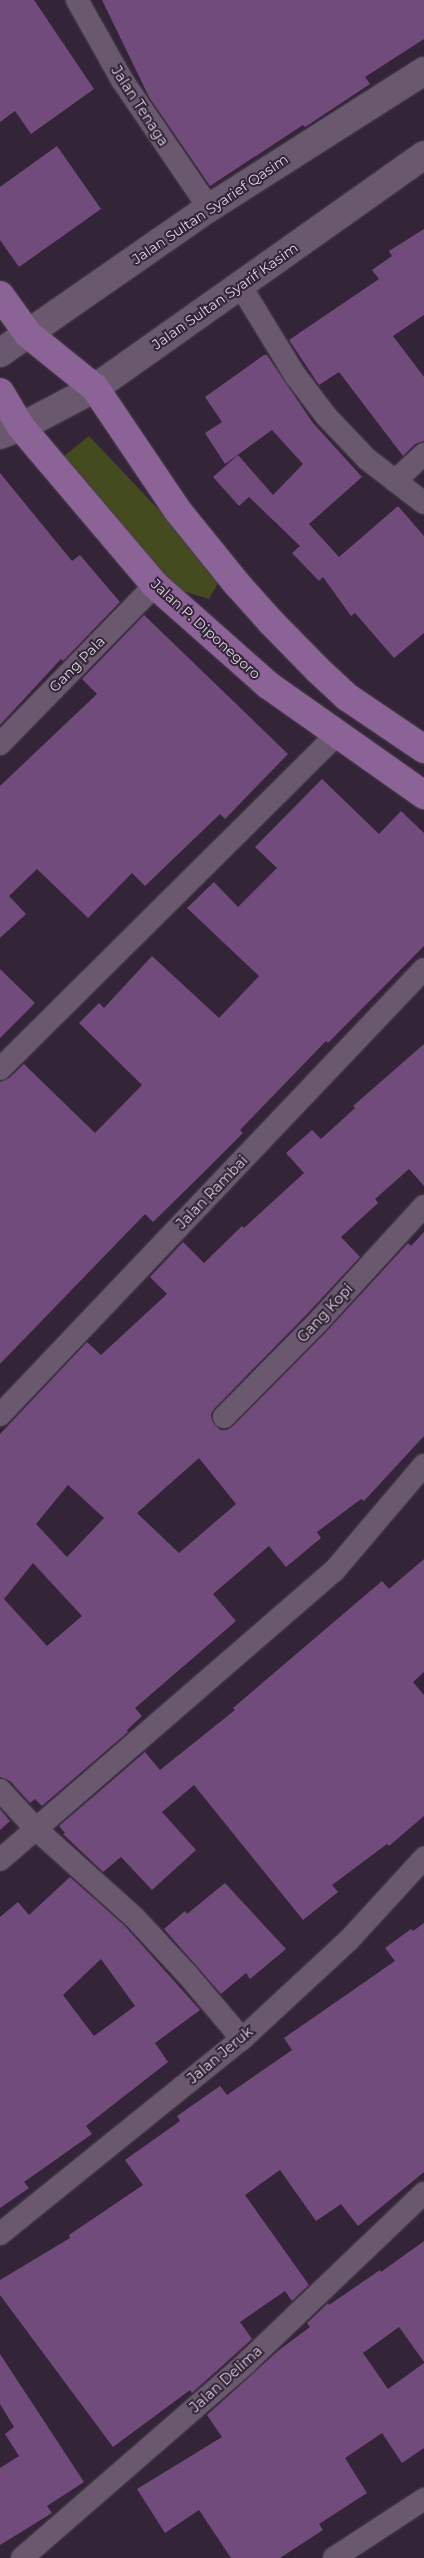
<!DOCTYPE html>
<html>
<head>
<meta charset="utf-8">
<style>
	body { margin:0 }
	#map { position:relative; width:424px; height:2558px; overflow:hidden; background:#332437; font-family:Montserrat,sans-serif }
	div>[style] { position:absolute }
	[style*='--x'] { left:calc(var(--x)*1px); top:calc(var(--y)*1px); width:calc(var(--w)*1px); rotate:calc(var(--a)*1deg) }
	.green>* { inset:0; background:#444b1f }
	.building>* { inset:0; background:#724b7d }
	.roads { filter:drop-shadow(0 0 1px #4d4151) drop-shadow(0 0 1px #4d4151) }
	.minor>* { height:22px; margin:-11px; padding:0 11px; transform-origin:11px; border-radius:11px; background:#69586e }
	.tertiary>* { height:28px; margin:-14px; padding:0 14px; transform-origin:14px; border-radius:14px; background:#69586e }
	.primary>* { height:28px; margin:-14px; padding:0 14px; transform-origin:14px; border-radius:14px; background:#8c6397 }
	span { translate:-50% -50%; white-space:nowrap; text-align:center; line-height:1.15; -webkit-text-stroke:4px #332437; paint-order:stroke }
	.street-label { font-size:14px; color:#ddd4e0 }
</style>
</head>
<body>
<div id="map">
	<div class="green">
		<div style="clip-path:polygon(89px 436px,195px 548px,218px 583px,209px 599px,180px 590px,137px 553px,53px 465px)"></div>
	</div>
	<div class="building">
		<div style="clip-path:polygon(0 0,34px 0,94px 89px,31px 134px,15px 111px,0 122px)"></div>
		<div style="clip-path:polygon(102px 0,424px 0,424px 39px,365px 77px,370px 84px,305px 127px,303px 125px,210px 186px,149px 97px)"></div>
		<div style="clip-path:polygon(57px 146px,101px 209px,19px 267px,0 240px,0 187px)"></div>
		<div style="clip-path:polygon(424px 229px,424px 315px,393px 336px,424px 377px,424px 441px,415px 444px,403px 456px,339px 372px,319px 385px,289px 340px,379px 279px,372px 270px,392px 256px,389px 251px)"></div>
		<div style="clip-path:polygon(264px 355px,267px 355px,313px 423px,362px 477px,309px 524px,339px 557px,398px 506px,424px 536px,424px 633px,394px 658px,355px 613px,351px 616px,323px 577px,319px 581px,292px 553px,300px 546px,249px 497px,239px 506px,213px 477px,238px 455px,273px 495px,303px 464px,272px 430px,225px 464px,205px 433px,222px 422px,205px 397px)"></div>
		<div style="clip-path:polygon(0 473px,72px 561px,80px 555px,120px 602px,63px 661px,61px 659px,0 725px)"></div>
		<div style="clip-path:polygon(144px 615px,288px 754px,225px 819px,220px 814px,145px 886px,132px 873px,88px 918px,37px 869px,9px 896px,26px 914px,0 938px,0 786px,97px 694px,82px 679px)"></div>
		<div style="clip-path:polygon(322px 779px,379px 834px,401px 811px,424px 833px,424px 946px,328px 1043px,326px 1041px,240px 1130px,243px 1133px,200px 1176px,153px 1222px,145px 1214px,0 1364px,0 1082px,9px 1078px,24px 1064px,95px 1133px,142px 1085px,79px 1023px,99px 1003px,104px 1008px,152px 956px,219px 1018px,259px 976px,187px 908px,214px 882px,238px 907px,277px 868px,255px 847px)"></div>
		<div style="clip-path:polygon(0 969px,35px 1003px,0 1038px)"></div>
		<div style="clip-path:polygon(evenodd,424px 1044px,424px 1186px,409px 1169px,375px 1199px,378px 1203px,341px 1237px,360px 1257px,308px 1313px,215px 1408px,211px 1414px,212px 1421px,220px 1430px,227px 1430px,233px 1426px,327px 1331px,408px 1243px,411px 1246px,424px 1232px,424px 1436px,364px 1501px,361px 1499px,317px 1532px,321px 1538px,286px 1567px,269px 1546px,213px 1594px,236px 1621px,135px 1708px,142px 1716px,127px 1730px,128px 1732px,42px 1806px,35px 1799px,30px 1803px,10px 1781px,0 1777px,0 1434px,87px 1342px,101px 1355px,167px 1294px,150px 1277px,183px 1242px,204px 1263px,242px 1226px,244px 1228px,304px 1173px,286px 1153px,312px 1130px,321px 1139px,355px 1108px,353px 1106px,424px 1044px,199px 1458px,236px 1504px,179px 1553px,137px 1513px,199px 1458px,424px 1044px,68px 1485px,104px 1518px,67px 1557px,36px 1524px,68px 1485px,424px 1044px,33px 1563px,82px 1616px,47px 1646px,4px 1599px,33px 1563px)"></div>
		<div style="clip-path:polygon(424px 1559px,424px 1672px,413px 1682px,424px 1695px,424px 1816px,389px 1846px,387px 1844px,332px 1885px,338px 1892px,303px 1920px,194px 1785px,162px 1812px,196px 1850px,152px 1890px,121px 1857px,103px 1872px,63px 1834px,65px 1833px,59px 1826px,145px 1752px,160px 1770px,235px 1710px,233px 1708px,382px 1581px,389px 1589px)"></div>
		<div style="clip-path:polygon(0 1809px,10px 1821px,0 1830px)"></div>
		<div style="clip-path:polygon(evenodd,70px 1877px,125px 1926px,200px 2010px,155px 2043px,168px 2062px,86px 2126px,92px 2134px,24px 2182px,29px 2188px,0 2208px,0 1917px,18px 1902px,29px 1915px,70px 1877px,101px 1959px,135px 2006px,94px 2036px,63px 1995px,101px 1959px)"></div>
		<div style="clip-path:polygon(225px 1883px,286px 1949px,250px 1979px,246px 1973px,221px 1994px,164px 1929px,185px 1911px,187px 1914px)"></div>
		<div style="clip-path:polygon(424px 1923px,424px 2172px,358px 2226px,341px 2204px,316px 2221px,280px 2170px,245px 2195px,309px 2285px,292px 2301px,285px 2291px,240px 2322px,252px 2339px,192px 2393px,190px 2390px,113px 2447px,0 2295px,0 2280px,70px 2238px,69px 2235px,143px 2185px,125px 2160px,180px 2121px,177px 2116px,220px 2086px,227px 2095px,292px 2050px,284px 2038px,395px 1961px,385px 1948px,411px 1929px,413px 1931px)"></div>
		<div style="clip-path:polygon(424px 2241px,424px 2362px,399px 2327px,363px 2353px,388px 2389px,424px 2363px,424px 2448px,402px 2463px,382px 2433px,345px 2458px,367px 2493px,319px 2524px,323px 2530px,280px 2558px,231px 2558px,199px 2510px,165px 2533px,137px 2489px,222px 2437px,207px 2415px,279px 2350px,310px 2327px,307px 2323px,328px 2303px,329px 2305px,380px 2270px,381px 2272px)"></div>
		<div style="clip-path:polygon(0 2354px,84px 2482px,47px 2506px,52px 2513px,0 2545px,0 2468px,19px 2456px,5px 2434px,14px 2427px,0 2404px)"></div>
	</div>
	<div class="roads">
		<div class="minor">
			<div style="--x:77;--y:0;--w:92;--a:60.6"></div>
			<div style="--x:122;--y:80;--w:155;--a:55.8"></div>
			<div style="--x:240;--y:285;--w:105;--a:58.6"></div>
			<div style="--x:295;--y:375;--w:51;--a:52.9"></div>
			<div style="--x:326;--y:416;--w:59;--a:46.4"></div>
			<div style="--x:367;--y:459;--w:72;--a:37.7"></div>
			<div style="--x:395;--y:481;--w:40;--a:-43"></div>
			<div style="--x:0;--y:744;--w:222;--a:-45.7"></div>
			<div style="--x:0;--y:1069;--w:475;--a:-44.8"></div>
			<div style="--x:0;--y:1415;--w:615;--a:-46.45"></div>
			<div style="--x:224;--y:1417;--w:134;--a:-45.3"></div>
			<div style="--x:318;--y:1322;--w:157;--a:-47.6"></div>
			<div style="--x:0;--y:1790;--w:54;--a:47.2"></div>
			<div style="--x:37;--y:1830;--w:130;--a:41.9"></div>
			<div style="--x:134;--y:1917;--w:78;--a:47.1"></div>
			<div style="--x:187;--y:1974;--w:85;--a:49.8"></div>
			<div style="--x:0;--y:1860;--w:442;--a:-40.9"></div>
			<div style="--x:334;--y:1571;--w:139;--a:-49.7"></div>
			<div style="--x:0;--y:2234;--w:311;--a:-38.9"></div>
			<div style="--x:242;--y:2039;--w:144;--a:-42.8"></div>
			<div style="--x:348;--y:1941;--w:113;--a:-47.5"></div>
			<div style="--x:22;--y:2558;--w:297;--a:-41"></div>
			<div style="--x:246;--y:2363;--w:246;--a:-43.7"></div>
			<div style="--x:334;--y:2558;--w:108;--a:-33.2"></div>
		</div>
		<div class="tertiary">
			<div style="--x:0;--y:353;--w:254;--a:-34.8"></div>
			<div style="--x:209;--y:208;--w:255;--a:-32.5"></div>
			<div style="--x:0;--y:435;--w:22;--a:-21"></div>
			<div style="--x:21;--y:427;--w:84;--a:-27.8"></div>
			<div style="--x:95;--y:388;--w:403;--a:-35.3"></div>
		</div>
		<div class="primary">
			<div style="--x:0;--y:295;--w:48;--a:54.3"></div>
			<div style="--x:28;--y:334;--w:86;--a:38.9"></div>
			<div style="--x:95;--y:388;--w:148;--a:56"></div>
			<div style="--x:178;--y:511;--w:94;--a:51.1"></div>
			<div style="--x:237;--y:584;--w:51;--a:48.2"></div>
			<div style="--x:271;--y:622;--w:67;--a:45.6"></div>
			<div style="--x:318;--y:670;--w:40;--a:43"></div>
			<div style="--x:347;--y:697;--w:93;--a:34"></div>
			<div style="--x:0;--y:392;--w:41;--a:59"></div>
			<div style="--x:21;--y:427;--w:207;--a:49.7"></div>
			<div style="--x:155;--y:585;--w:151;--a:41.5"></div>
			<div style="--x:268;--y:685;--w:191;--a:35.2"></div>
		</div>
	</div>
	<div class="street-label">
		<span style="left:140px;top:106px;rotate:57deg">Jalan Tenaga</span>
		<span style="left:210px;top:209px;rotate:-34deg">Jalan Sultan Syarief Qasim</span>
		<span style="left:225px;top:296px;rotate:-35deg">Jalan Sultan Syarif Kasim</span>
		<span style="left:206px;top:629px;rotate:42deg">Jalan P. Diponegoro</span>
		<span style="left:77px;top:664px;rotate:-45deg">Gang Pala</span>
		<span style="left:212px;top:1192px;rotate:-46deg">Jalan Rambai</span>
		<span style="left:325px;top:1313px;rotate:-47deg">Gang Kopi</span>
		<span style="left:220px;top:2055px;rotate:-40deg">Jalan Jeruk</span>
		<span style="left:226px;top:2379px;rotate:-42deg">Jalan Delima</span>
	</div>
</div>
</body>
</html>
